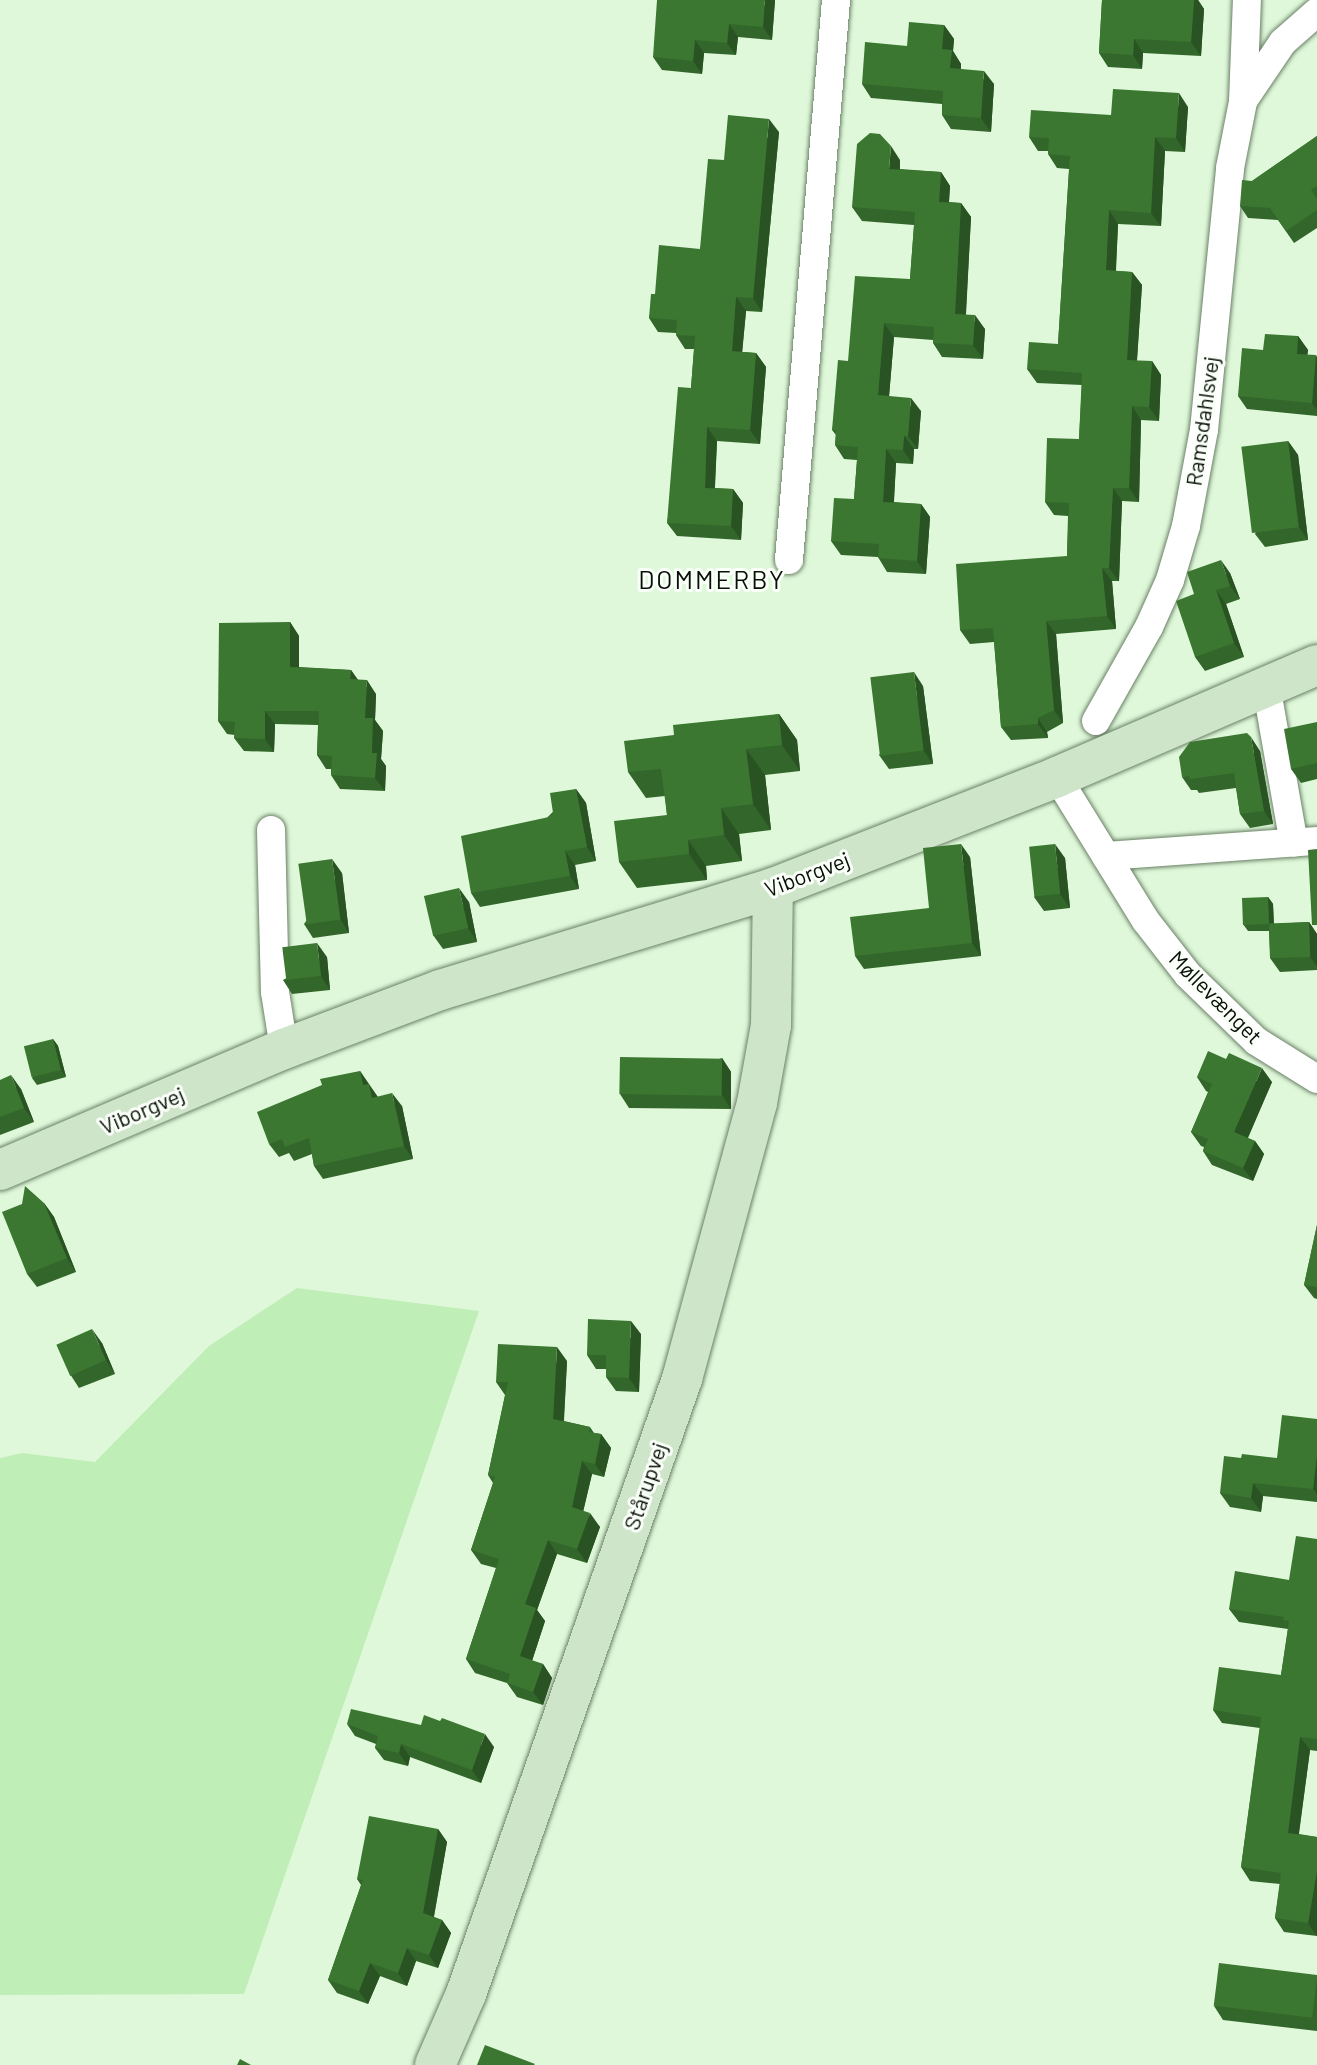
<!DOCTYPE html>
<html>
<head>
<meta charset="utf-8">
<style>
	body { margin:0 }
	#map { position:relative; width:1317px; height:2065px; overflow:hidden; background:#dff8da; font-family:Barlow,sans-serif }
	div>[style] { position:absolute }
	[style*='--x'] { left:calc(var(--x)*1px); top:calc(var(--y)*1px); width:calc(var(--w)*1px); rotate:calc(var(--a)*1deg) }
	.green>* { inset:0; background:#bfeeb7 }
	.roads { filter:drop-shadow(0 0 2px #6a8066) drop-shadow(0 0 2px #6a8066) }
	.street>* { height:28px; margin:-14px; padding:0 14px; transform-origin:14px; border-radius:14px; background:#fff }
	.secondary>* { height:40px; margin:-20px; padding:0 20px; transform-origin:20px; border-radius:20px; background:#cee5ca }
	.wall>* { inset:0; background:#33662a }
	.shaded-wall>* { inset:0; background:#295322 }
	.building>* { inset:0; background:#3b7731; transform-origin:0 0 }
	span { translate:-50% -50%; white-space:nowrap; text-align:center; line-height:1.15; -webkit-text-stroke:6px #fafff9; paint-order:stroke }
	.street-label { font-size:22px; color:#081006 }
	.quarter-label { font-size:26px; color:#081006; letter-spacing:2px }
</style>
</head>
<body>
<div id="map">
	<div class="green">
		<div style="clip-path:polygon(297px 1288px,479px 1311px,244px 1994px,0 1995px,0 1458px,22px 1453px,95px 1462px,209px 1346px)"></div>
	</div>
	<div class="roads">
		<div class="street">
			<div style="--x:1243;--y:101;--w:71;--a:-55.9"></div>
			<div style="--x:1283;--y:42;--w:45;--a:-41.4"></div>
			<div style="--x:789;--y:560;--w:562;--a:-85.2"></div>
			<div style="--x:1266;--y:685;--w:160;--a:80"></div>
			<div style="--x:1096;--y:721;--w:108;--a:-60.6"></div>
			<div style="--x:1149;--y:627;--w:51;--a:-65.9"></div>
			<div style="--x:1170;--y:580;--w:56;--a:-73.5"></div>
			<div style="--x:1186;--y:526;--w:98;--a:-79.4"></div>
			<div style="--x:1204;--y:430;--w:263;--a:-84.3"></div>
			<div style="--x:1230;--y:168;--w:67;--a:-78.9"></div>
			<div style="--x:1243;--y:102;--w:102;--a:-87.8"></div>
			<div style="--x:1057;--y:777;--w:169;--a:58.3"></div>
			<div style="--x:1146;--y:921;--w:68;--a:52.1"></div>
			<div style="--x:1188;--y:975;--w:95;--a:44.1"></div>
			<div style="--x:1256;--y:1041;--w:72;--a:31.9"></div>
			<div style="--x:271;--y:830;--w:162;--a:88.6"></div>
			<div style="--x:275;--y:992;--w:58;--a:81"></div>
			<div style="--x:1106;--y:856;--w:212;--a:-4.1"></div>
		</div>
		<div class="secondary">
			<div style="--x:0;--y:1170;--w:309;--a:-23.1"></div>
			<div style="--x:284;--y:1049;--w:167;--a:-20.7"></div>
			<div style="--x:440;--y:990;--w:348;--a:-17"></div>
			<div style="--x:773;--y:888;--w:305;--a:-21.3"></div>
			<div style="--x:1057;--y:777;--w:283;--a:-23.3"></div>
			<div style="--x:435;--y:2065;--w:77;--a:-66.4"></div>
			<div style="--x:466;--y:1994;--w:652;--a:-70.65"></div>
			<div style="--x:682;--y:1379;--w:286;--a:-74.8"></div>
			<div style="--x:757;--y:1103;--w:79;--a:-79.8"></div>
			<div style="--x:771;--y:1025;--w:137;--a:-89.2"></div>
		</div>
	</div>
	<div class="wall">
		<div style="clip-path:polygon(775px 0,772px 40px,738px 37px,736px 55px,704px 53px,702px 74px,662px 70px,653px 57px)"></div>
		<div style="clip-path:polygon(1102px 0,1198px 0,1204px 9px,1201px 56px,1143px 53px,1142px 69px,1108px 67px,1099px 53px)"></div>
		<div style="clip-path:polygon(944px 25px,954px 39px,953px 51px,961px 64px,961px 69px,994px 84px,991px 132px,951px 129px,942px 115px,942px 104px,871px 98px,862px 84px,907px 46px)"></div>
		<div style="clip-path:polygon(1188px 107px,1185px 152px,1165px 151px,1161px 226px,1118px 224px,1116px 271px,1132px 272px,1142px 285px,1137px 361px,1152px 361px,1161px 375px,1159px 421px,1141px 420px,1139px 502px,1122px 501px,1119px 581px,1112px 581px,1116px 629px,1056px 634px,1063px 723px,1047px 732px,1048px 738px,1011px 740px,1001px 727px,994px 642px,970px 644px,960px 630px,1067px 556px,1068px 516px,1054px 515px,1045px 502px,1079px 439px,1082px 385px,1037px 383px,1027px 369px,1058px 344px,1069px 169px,1057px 168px,1048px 154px,1048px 151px,1038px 151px,1029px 137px,1111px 115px)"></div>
		<div style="clip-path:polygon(779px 132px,762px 312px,746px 311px,742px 352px,756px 353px,766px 367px,760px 444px,717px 441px,715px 488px,733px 489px,743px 503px,741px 540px,677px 536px,667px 523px,691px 388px,694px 349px,685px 349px,676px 335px,676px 333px,658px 332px,649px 318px,655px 294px,700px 249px,724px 160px)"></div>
		<div style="clip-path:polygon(1317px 136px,1317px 228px,1294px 243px,1278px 220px,1248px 218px,1240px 206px,1252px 181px)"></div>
		<div style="clip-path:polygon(900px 160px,900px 169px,941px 172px,950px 186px,949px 202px,961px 203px,971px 217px,966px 315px,985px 329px,983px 359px,942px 357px,933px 343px,933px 340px,894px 337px,889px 396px,921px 411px,918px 449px,914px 449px,913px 464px,896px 463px,894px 502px,921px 504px,930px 517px,926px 574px,887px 572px,878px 557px,841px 555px,831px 541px,854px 499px,857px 460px,844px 459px,835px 445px,836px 435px,832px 430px,848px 361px,910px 279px,914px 225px,862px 221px,852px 207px)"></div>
		<div style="clip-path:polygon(1298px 336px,1308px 350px,1307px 355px,1317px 357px,1317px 416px,1247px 409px,1238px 396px,1263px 350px)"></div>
		<div style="clip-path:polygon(1288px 441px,1298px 455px,1308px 540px,1265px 547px,1255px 534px)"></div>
		<div style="clip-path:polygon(1230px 573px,1240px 599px,1226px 604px,1244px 657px,1205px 671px,1195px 657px,1194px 594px)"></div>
		<div style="clip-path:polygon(290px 622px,299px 636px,299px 667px,351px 670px,358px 680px,376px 694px,375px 720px,383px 731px,381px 759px,386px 766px,385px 791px,340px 789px,331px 775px,331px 769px,326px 769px,317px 755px,318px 725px,275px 724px,274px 752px,244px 751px,234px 738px,235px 735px,227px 734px,218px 721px)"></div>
		<div style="clip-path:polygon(923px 686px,933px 764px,889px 769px,879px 755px)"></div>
		<div style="clip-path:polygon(779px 714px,797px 740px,800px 771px,765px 775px,771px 830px,739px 834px,742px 861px,706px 866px,707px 880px,637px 888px,619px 862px,667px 815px,665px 796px,646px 798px,628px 772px,674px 735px)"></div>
		<div style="clip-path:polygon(1317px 722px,1317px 779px,1301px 783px,1291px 769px)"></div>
		<div style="clip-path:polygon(1260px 751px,1273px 824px,1250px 828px,1240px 814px,1236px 788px,1199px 793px,1197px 790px,1191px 790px,1182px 777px)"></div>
		<div style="clip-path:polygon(576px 789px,586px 803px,596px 861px,575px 865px,579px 889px,480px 907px,471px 893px)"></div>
		<div style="clip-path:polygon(970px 857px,981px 956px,864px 969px,855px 956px,929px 908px)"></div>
		<div style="clip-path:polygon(1065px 858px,1070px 908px,1044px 911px,1034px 897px)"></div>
		<div style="clip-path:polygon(342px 873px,349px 933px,313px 938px,304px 924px)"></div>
		<div style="clip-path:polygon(1268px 897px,1273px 904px,1274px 924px,1309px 922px,1317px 934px,1317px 970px,1280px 972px,1270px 958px,1269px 931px,1248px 931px,1243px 924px)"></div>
		<div style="clip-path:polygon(469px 902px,477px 942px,443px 949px,433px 935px)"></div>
		<div style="clip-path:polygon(327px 957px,330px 990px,292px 994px,283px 980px)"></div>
		<div style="clip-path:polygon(53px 1039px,58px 1046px,66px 1077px,37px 1085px,32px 1078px)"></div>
		<div style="clip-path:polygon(722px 1058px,731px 1072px,731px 1109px,629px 1108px,620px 1094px)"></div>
		<div style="clip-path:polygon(360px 1071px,377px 1097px,402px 1106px,413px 1159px,323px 1179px,314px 1166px,312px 1154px,294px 1161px,289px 1153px,279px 1157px,269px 1144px)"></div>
		<div style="clip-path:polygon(1197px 1077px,1272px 1082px,1248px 1138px,1255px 1141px,1264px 1154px,1253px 1181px,1212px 1165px,1203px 1151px,1204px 1147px,1201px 1146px,1191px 1132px,1208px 1092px,1206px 1091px)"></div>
		<div style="clip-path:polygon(0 1080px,21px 1089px,34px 1122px,0 1135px)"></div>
		<div style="clip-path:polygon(44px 1203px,54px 1217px,76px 1272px,37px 1287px,27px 1274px)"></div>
		<div style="clip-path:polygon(1317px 1225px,1317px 1299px,1314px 1298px,1304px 1285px)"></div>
		<div style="clip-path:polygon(641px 1334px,639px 1392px,616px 1391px,606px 1377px,606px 1369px,596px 1369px,587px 1355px)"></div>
		<div style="clip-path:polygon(102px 1343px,115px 1374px,79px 1388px,70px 1374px)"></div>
		<div style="clip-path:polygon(567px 1361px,564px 1421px,590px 1427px,594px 1433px,601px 1434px,611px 1448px,604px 1477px,592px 1474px,583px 1511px,600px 1527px,587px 1563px,557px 1554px,537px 1610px,545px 1621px,532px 1661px,543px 1664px,552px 1678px,543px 1705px,517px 1697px,507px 1683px,475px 1673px,466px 1659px,496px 1568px,481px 1564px,471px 1550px,493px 1483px,488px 1475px,505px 1395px,496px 1382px)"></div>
		<div style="clip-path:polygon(1317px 1419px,1317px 1502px,1263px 1496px,1261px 1512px,1230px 1507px,1220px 1493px,1241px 1458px,1277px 1458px)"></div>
		<div style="clip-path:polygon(1317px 1539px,1317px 1751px,1310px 1750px,1299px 1834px,1317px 1837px,1317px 1936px,1284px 1932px,1275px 1918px,1280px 1884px,1250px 1881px,1241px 1867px,1260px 1728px,1222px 1723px,1213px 1710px,1281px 1675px,1288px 1629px,1239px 1622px,1229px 1609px,1289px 1580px)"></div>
		<div style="clip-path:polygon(347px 1724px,494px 1747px,481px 1783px,410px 1757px,408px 1766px,384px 1760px,375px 1748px,376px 1744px,355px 1736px)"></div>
		<div style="clip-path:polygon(438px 1829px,447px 1842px,434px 1917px,442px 1920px,451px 1933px,438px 1968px,416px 1961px,407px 1986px,380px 1976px,368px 2004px,337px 1993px,328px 1980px,361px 1885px,357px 1879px)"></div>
		<div style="clip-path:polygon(1317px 1975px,1317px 2031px,1223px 2020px,1214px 2006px)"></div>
	</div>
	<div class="shaded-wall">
		<div style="clip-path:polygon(765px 0,775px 0,772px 40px,763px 27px)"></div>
		<div style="clip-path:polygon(1194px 0,1198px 0,1204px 9px,1201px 56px,1191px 42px)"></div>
		<div style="clip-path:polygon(729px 24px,738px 37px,736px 55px,727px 43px)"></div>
		<div style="clip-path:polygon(944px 25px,954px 39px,953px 51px,961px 64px,960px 82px,950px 68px,942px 49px)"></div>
		<div style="clip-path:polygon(1134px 39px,1143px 53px,1142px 69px,1133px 55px)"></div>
		<div style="clip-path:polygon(695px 40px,704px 53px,702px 74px,693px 61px)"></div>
		<div style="clip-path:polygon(984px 71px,994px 84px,991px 132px,981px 118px)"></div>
		<div style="clip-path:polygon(1179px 93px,1188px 107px,1185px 152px,1176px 138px)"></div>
		<div style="clip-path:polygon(769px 119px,779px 132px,762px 312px,753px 298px)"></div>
		<div style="clip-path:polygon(1155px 137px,1165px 151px,1161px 226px,1151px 213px)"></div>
		<div style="clip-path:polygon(891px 146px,900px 160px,899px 182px,889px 169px)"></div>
		<div style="clip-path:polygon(941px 172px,950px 186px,948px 215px,939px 202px)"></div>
		<div style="clip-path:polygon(961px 203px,971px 217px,965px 328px,955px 314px)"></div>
		<div style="clip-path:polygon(1109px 210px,1118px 224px,1115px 284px,1106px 270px)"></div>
		<div style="clip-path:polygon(1132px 272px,1142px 285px,1136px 373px,1127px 360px)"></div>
		<div style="clip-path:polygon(736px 297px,746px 311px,741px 365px,732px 351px)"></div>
		<div style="clip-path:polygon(975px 315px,985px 329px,983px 359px,973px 345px)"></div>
		<div style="clip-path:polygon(884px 323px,894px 337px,888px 409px,878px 395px)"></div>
		<div style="clip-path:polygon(1298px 336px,1308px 350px,1306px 367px,1297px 354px)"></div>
		<div style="clip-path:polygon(756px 353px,766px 367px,760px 444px,750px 430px)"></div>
		<div style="clip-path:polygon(1316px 355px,1317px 357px,1317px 410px,1312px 403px)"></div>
		<div style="clip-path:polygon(1152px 361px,1161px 375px,1159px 421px,1149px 407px)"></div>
		<div style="clip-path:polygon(911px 398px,921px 411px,918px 449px,908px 436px)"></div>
		<div style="clip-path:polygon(1132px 406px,1141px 420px,1139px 502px,1129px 488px)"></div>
		<div style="clip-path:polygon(707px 427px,717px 441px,714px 501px,705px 488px)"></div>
		<div style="clip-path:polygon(904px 436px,914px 449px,913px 464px,903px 450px)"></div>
		<div style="clip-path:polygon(1288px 441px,1298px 455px,1308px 540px,1299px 527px)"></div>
		<div style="clip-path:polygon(886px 449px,896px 463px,893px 515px,883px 502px)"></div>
		<div style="clip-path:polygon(1113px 488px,1122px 501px,1119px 581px,1109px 568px)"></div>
		<div style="clip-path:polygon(733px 489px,743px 503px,741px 540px,731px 526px)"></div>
		<div style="clip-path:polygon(921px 504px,930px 517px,926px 574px,917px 561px)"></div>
		<div style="clip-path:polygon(1221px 560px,1230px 573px,1240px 599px,1230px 586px)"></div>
		<div style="clip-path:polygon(1102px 568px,1112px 581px,1116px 629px,1107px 616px)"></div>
		<div style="clip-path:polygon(1216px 590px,1226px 604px,1244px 657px,1234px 643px)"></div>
		<div style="clip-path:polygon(1046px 621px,1056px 634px,1063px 723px,1054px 710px)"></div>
		<div style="clip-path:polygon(290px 622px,299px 636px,299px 680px,290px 667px)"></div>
		<div style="clip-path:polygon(351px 670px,360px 683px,350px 679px)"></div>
		<div style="clip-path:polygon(914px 672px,923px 686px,933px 764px,923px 750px)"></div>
		<div style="clip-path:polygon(367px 680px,376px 694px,375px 720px,383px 731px,381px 759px,386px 766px,385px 791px,375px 778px,365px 718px)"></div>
		<div style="clip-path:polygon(265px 711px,275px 724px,274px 752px,265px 739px)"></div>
		<div style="clip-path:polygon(779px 714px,797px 740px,800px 771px,782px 745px)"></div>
		<div style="clip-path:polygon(1038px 718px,1047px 732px,1048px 738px,1038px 724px)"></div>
		<div style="clip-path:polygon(1251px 737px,1260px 751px,1273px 824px,1264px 811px)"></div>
		<div style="clip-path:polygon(746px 749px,765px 775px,771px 830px,753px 804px)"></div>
		<div style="clip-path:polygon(576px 789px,586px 803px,596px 861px,587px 847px)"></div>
		<div style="clip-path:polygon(721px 808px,739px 834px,742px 861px,724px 835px)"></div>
		<div style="clip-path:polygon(688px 840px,706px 866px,707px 880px,689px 854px)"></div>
		<div style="clip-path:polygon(961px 844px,970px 857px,981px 956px,972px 943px)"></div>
		<div style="clip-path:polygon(1055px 844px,1065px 858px,1070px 908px,1060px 894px)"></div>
		<div style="clip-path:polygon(565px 851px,575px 865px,579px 889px,570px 876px)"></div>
		<div style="clip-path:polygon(332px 859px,342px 873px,349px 933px,340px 919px)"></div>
		<div style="clip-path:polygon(459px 888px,469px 902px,477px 942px,468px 928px)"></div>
		<div style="clip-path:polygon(1268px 897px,1273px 904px,1274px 931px,1269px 924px)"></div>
		<div style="clip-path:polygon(1309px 922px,1317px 934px,1317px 966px,1310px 957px)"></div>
		<div style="clip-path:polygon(317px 943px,327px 957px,330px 990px,321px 976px)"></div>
		<div style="clip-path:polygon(53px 1039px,58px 1046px,66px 1077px,61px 1070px)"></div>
		<div style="clip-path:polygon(722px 1058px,731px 1072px,731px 1109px,722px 1095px)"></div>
		<div style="clip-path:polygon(1262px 1068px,1272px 1082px,1244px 1146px,1234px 1132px)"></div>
		<div style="clip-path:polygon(360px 1071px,378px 1097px,381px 1111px,363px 1085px)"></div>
		<div style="clip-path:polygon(11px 1075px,21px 1089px,34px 1122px,24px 1108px)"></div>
		<div style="clip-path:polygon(392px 1093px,402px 1106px,413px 1159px,404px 1146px)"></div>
		<div style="clip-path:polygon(1255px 1141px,1264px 1154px,1253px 1181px,1243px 1168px)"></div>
		<div style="clip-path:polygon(44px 1203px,54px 1217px,76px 1272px,67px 1258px)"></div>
		<div style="clip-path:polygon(631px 1321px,641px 1334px,639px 1392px,629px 1378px)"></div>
		<div style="clip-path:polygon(92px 1329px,102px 1343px,115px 1374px,106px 1360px)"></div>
		<div style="clip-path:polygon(557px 1347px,567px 1361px,563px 1433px,553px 1419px)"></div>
		<div style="clip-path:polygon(601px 1434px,611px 1448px,604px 1477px,595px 1464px)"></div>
		<div style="clip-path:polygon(1317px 1455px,1317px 1494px,1313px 1489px)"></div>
		<div style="clip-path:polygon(582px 1461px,592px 1474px,581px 1521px,572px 1507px)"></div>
		<div style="clip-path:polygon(1253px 1483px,1263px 1496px,1261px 1512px,1251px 1498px)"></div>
		<div style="clip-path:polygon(590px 1513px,600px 1527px,587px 1563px,577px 1549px)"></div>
		<div style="clip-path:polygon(548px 1540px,557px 1554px,537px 1610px,545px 1621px,529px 1670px,520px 1656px,525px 1604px)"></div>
		<div style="clip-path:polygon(543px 1664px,552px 1678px,543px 1705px,533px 1692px)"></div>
		<div style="clip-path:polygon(485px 1734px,494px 1747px,481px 1783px,472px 1770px)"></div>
		<div style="clip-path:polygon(1300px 1737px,1310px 1750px,1297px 1846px,1288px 1833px)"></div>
		<div style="clip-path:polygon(401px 1744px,410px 1757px,408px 1766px,399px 1753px)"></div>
		<div style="clip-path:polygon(438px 1829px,447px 1842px,432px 1926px,423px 1913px)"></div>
		<div style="clip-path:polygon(1317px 1871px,1317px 1936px,1308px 1923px)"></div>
		<div style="clip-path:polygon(442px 1920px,451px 1933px,438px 1968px,429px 1955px)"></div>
		<div style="clip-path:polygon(407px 1948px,416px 1961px,407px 1986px,398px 1973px)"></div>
		<div style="clip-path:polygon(370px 1963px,380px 1976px,368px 2004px,359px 1991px)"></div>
	</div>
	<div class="building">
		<div style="clip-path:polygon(657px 0,765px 0,763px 27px,729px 24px,727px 43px,695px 40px,693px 61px,653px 57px)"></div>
		<div style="clip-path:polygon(1102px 0,1194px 0,1191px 42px,1134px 39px,1133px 55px,1099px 53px)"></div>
		<div style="clip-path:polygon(909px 22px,944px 25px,942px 49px,952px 50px,950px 68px,984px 71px,981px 118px,942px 115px,943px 91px,862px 84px,865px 42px,907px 46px)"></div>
		<div style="clip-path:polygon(1113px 89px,1179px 93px,1176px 138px,1155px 137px,1151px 213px,1109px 210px,1106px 270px,1132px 272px,1127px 360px,1152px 361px,1149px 407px,1132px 406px,1129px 488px,1113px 488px,1109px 568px,1102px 568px,1107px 616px,1046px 621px,1054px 710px,1038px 718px,1038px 724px,1001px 727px,993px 628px,960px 630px,956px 564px,1067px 556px,1069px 503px,1045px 502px,1047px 438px,1079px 439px,1082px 373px,1027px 369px,1029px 342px,1058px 344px,1070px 156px,1048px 154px,1049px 138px,1029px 137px,1031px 110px,1111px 115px)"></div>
		<div style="clip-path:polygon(728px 115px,769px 119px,753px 298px,736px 297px,732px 351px,756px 353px,750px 430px,707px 427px,705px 488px,733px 489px,731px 526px,667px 523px,678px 387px,691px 388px,695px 336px,676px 335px,677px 320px,649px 318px,651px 294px,655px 294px,659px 245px,700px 249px,708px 159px,724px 160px)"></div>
		<div style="clip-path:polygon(870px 133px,880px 134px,891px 146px,889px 169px,941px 172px,939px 202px,961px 203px,955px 314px,975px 315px,973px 345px,933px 343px,934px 327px,884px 323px,878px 395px,911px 398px,908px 436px,904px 436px,903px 450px,886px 449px,883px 502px,921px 504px,917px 561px,878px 558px,879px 544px,831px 541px,834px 498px,854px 499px,858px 447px,835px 445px,836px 430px,832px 430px,838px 360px,848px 361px,855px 276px,910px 279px,915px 212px,852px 207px,857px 144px)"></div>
		<div style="clip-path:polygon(1317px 136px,1317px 186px,1311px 190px,1317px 199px,1317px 210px,1286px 231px,1270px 208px,1240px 206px,1242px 180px,1252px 181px)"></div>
		<div style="clip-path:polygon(1265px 334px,1298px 336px,1297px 354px,1316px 355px,1312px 403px,1238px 396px,1242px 348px,1263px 350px)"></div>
		<div style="left:1288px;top:441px;width:87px;height:47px;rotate:83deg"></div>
		<div style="clip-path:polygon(1221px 560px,1230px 586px,1216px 590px,1234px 643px,1195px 657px,1176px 601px,1194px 594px,1187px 572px)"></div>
		<div style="clip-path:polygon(290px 622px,290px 667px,351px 670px,350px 679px,367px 680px,365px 718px,373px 718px,372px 753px,377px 753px,375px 778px,331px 775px,332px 756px,317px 755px,319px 711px,265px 711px,265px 739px,234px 738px,235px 722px,218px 721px,219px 623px)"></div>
		<div style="left:914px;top:672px;width:79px;height:44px;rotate:83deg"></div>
		<div style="clip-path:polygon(779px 714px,782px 745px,746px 749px,753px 804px,721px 808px,724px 835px,688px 840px,689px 854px,619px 862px,614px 821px,667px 815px,661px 769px,628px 772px,624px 741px,674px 735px,673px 725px)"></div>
		<div style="clip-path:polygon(1317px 722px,1317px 763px,1291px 769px,1284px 729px)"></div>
		<div style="clip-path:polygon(1247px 733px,1251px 737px,1264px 811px,1240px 814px,1234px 773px,1190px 779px,1189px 776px,1182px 777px,1179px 757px,1190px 742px)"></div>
		<div style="clip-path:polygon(576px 789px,587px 847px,565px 851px,570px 876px,471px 893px,461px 836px,549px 817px,553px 813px,550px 793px)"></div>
		<div style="clip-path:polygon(961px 844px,972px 943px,855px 956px,850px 917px,929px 908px,923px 848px)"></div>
		<div style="left:1055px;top:844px;width:50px;height:26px;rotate:84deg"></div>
		<div style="clip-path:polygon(1317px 849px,1317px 925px,1312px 925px,1308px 850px)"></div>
		<div style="left:332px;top:859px;width:61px;height:34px;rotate:82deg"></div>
		<div style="left:459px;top:888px;width:41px;height:36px;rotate:77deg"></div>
		<div style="left:1268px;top:897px;width:27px;height:26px;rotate:88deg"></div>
		<div style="left:1309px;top:922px;width:35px;height:40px;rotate:88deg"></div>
		<div style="left:317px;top:943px;width:33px;height:35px;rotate:83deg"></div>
		<div style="left:53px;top:1039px;width:32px;height:30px;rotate:76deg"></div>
		<div style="clip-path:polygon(1208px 1051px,1226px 1059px,1229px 1053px,1262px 1068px,1234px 1132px,1255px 1141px,1243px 1168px,1203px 1151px,1208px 1139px,1191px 1132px,1212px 1084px,1197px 1077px)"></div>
		<div style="left:620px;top:1057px;width:102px;height:37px;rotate:1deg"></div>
		<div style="clip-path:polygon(360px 1071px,363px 1085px,369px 1084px,372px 1098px,392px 1093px,404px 1146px,314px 1166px,309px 1138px,285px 1147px,282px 1139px,269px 1144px,257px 1112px,322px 1085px,320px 1079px)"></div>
		<div style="clip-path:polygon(11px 1075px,24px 1108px,0 1117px,0 1080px)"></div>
		<div style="clip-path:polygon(25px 1186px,44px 1203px,67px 1258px,27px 1274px,2px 1212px,22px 1204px)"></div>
		<div style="clip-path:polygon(1317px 1225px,1317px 1287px,1304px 1285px)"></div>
		<div style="clip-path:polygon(588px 1319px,631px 1321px,629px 1378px,606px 1377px,606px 1355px,587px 1355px)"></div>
		<div style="left:92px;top:1329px;width:34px;height:39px;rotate:66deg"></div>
		<div style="clip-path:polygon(498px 1344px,557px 1347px,553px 1419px,590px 1427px,589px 1432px,601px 1434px,595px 1464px,582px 1461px,572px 1507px,590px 1513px,577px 1549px,548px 1540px,525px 1604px,536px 1608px,520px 1656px,543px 1664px,533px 1692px,507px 1683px,510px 1674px,466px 1659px,499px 1559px,471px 1550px,495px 1477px,488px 1475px,508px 1382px,496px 1382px)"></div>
		<div style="clip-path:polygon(1282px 1415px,1317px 1419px,1317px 1455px,1313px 1489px,1253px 1483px,1251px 1498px,1220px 1493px,1224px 1456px,1241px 1458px,1242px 1454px,1277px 1458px)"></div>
		<div style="clip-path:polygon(1296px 1536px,1317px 1539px,1317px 1739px,1300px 1737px,1288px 1833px,1317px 1837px,1317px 1871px,1308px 1923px,1275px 1918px,1281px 1873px,1241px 1867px,1261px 1717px,1213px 1710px,1219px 1667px,1281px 1675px,1289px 1621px,1283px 1620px,1284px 1617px,1229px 1609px,1235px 1571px,1289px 1580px)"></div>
		<div style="clip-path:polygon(351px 1709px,421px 1725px,424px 1715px,440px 1721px,442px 1718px,485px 1734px,472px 1770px,401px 1744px,399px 1753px,375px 1748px,378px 1736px,347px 1724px)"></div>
		<div style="clip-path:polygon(369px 1816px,438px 1829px,423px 1913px,442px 1920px,429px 1955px,407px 1948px,398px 1973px,370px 1963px,359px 1991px,328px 1980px,363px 1880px,357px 1879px)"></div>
		<div style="left:1219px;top:1963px;width:99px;height:43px;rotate:7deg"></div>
		<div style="clip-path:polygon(485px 2045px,535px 2064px,534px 2065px,477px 2065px)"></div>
		<div style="clip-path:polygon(240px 2059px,251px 2065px,237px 2065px)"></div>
	</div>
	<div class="street-label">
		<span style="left:1202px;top:421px;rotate:-82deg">Ramsdahlsvej</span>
		<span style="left:807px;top:874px;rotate:-21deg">Viborgvej</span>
		<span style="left:1216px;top:997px;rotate:45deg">Møllevænget</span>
		<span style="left:142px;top:1110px;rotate:-23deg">Viborgvej</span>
		<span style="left:645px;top:1486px;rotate:-71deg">Stårupvej</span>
	</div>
	<div class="quarter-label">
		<span style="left:712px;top:579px">DOMMERBY</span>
	</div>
</div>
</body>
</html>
